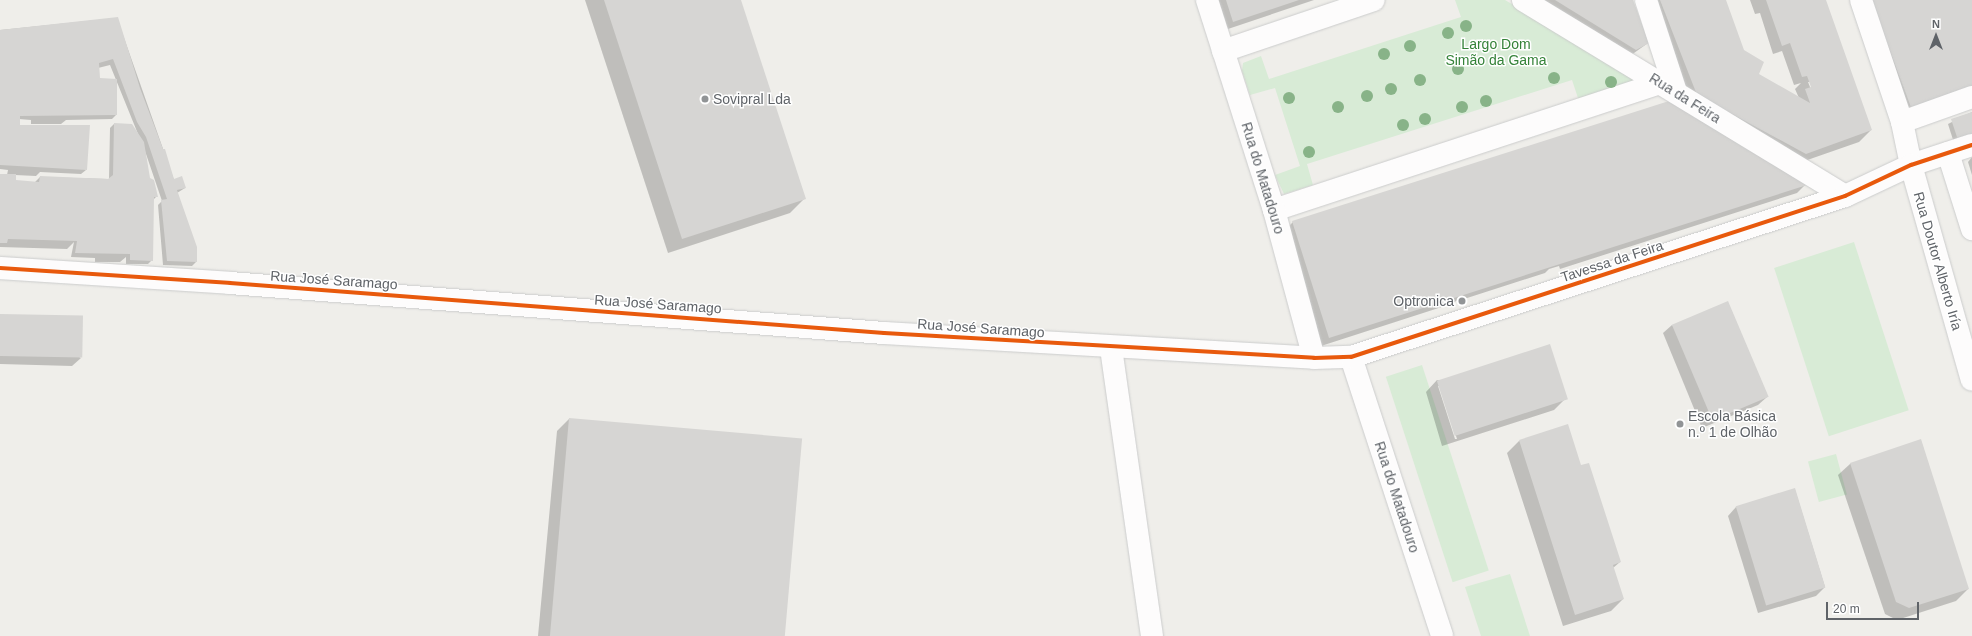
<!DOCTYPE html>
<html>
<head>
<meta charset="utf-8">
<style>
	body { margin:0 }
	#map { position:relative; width:1972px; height:636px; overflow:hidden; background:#efeeea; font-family:Helvetica,sans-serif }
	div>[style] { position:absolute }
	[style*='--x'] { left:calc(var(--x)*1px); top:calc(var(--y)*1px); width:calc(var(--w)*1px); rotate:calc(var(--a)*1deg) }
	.green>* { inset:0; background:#d8ebd6; transform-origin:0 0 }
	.shadow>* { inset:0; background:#0003 }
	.building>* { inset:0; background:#d6d5d3; transform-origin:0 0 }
	.roads { filter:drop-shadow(0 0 1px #cbcccc) drop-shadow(0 0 1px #cbcccc) }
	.minor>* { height:22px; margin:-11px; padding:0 11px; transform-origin:11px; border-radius:11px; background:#fdfcfc }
	.tertiary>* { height:22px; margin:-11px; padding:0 11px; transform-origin:11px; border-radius:11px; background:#fdfcfc }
	.cycleway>* { height:4px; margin:-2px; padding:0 2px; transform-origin:2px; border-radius:2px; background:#e8590c }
	.trees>* { width:12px; height:12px; margin:-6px; border-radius:50%; background:#88b388 }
	.dots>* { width:11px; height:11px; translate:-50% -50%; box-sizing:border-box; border:2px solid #fff; border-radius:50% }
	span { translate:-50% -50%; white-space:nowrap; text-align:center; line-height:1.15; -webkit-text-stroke:3px #fff; paint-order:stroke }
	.park-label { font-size:14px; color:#348238 }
	.street-label { font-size:14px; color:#5f6368 }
	.poi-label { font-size:14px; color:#5f6368 }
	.left { translate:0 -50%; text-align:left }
	.right { translate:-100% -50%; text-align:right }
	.north { position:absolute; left:1916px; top:16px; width:40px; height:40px; -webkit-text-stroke:3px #fff; paint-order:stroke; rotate:0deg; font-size:11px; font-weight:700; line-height:16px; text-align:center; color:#5f6368 }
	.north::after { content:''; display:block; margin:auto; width:14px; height:18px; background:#5f6368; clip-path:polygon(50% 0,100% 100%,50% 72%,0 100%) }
	.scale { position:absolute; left:1826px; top:602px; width:93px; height:18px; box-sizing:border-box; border:2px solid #5f6368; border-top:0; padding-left:5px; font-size:12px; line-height:14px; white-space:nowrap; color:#5f6368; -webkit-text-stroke:3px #fff; paint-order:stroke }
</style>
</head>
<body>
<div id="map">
	<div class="green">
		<div style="clip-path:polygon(1455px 0,1505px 0,1630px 75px,1634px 81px,1579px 101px,1572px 80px,1307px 164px,1313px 185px,1284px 194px,1275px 175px,1300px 166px,1275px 88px,1250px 95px,1242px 71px,1243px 63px,1261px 56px,1269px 79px,1461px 17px)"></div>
		<div style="left:1854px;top:242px;width:177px;height:84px;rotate:72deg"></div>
		<div style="left:1422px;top:365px;width:216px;height:38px;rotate:72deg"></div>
		<div style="left:1836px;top:454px;width:42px;height:29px;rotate:75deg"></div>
		<div style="clip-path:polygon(1510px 574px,1530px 636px,1481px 636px,1465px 587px)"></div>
	</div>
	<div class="shadow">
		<div style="clip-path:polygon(585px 0,740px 0,805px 198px,790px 213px,668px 253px)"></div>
		<div style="clip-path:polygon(1215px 0,1314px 0,1225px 30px)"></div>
		<div style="clip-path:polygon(1535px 0,1632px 0,1648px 43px,1627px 58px)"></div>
		<div style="clip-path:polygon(evenodd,1655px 0,1725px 0,1743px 51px,1757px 75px,1799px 98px,1795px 89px,1801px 83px,1794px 85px,1782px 51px,1773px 54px,1760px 13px,1755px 14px,1750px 0,1825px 0,1871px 130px,1859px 142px,1793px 165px,1685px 107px,1655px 0,1808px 82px,1810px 82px,1813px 91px,1812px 92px,1808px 82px)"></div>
		<div style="clip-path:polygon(1972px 0,1972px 93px,1900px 122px,1876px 36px)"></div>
		<div style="clip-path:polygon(evenodd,117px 18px,174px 180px,185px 188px,177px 193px,196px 262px,192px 266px,163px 265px,158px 205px,162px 201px,145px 151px,149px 178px,157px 196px,153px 200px,152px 260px,148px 264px,126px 264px,126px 257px,120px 262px,95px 262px,95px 258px,71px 257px,74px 242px,67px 249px,0 247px,0 174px,7px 175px,8px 170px,0 169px,0 30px,117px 18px,110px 65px,138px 134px,114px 124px,110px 128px,109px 179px,40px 177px,34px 183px,14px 184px,15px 175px,36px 176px,40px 172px,81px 174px,86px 170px,18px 129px,19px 119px,31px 120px,31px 124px,61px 124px,66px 120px,112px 119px,116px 115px,99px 78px,98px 68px,110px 65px)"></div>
		<div style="clip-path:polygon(1972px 112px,1972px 137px,1954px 143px,1948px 124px)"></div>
		<div style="clip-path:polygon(1972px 157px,1972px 175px,1968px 162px)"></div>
		<div style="clip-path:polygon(1805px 185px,1797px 193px,1560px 269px,1559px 266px,1549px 269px,1545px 273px,1464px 299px,1463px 297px,1451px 304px,1321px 346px,1284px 231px,1293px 222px)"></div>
		<div style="clip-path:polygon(0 315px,81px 358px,72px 366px,0 364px)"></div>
		<div style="clip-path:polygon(1672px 325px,1767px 397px,1758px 405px,1702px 428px,1663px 333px)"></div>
		<div style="clip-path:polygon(evenodd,1437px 380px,1566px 398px,1554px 410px,1442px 446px,1426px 392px,1437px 380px,1438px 386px,1440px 386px,1457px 439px,1455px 439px,1438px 386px)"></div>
		<div style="clip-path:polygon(569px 419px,777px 636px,538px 636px,557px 431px)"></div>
		<div style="clip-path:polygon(1519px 441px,1580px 466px,1620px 562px,1613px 568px,1623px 599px,1611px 611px,1563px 626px,1507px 453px)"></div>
		<div style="clip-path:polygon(1921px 441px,1968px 589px,1956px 601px,1897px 620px,1885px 614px,1838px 475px,1850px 464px)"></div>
		<div style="clip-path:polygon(1795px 490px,1825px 587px,1816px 596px,1758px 613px,1728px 516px,1736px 507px)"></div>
	</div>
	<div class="building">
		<div style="clip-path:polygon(604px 0,741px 0,806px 199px,682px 239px)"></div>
		<div style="clip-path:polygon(1226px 0,1299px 0,1233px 22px)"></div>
		<div style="clip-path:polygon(1555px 0,1633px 0,1649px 43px,1636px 50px)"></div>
		<div style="clip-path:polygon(1660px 0,1726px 0,1744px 50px,1764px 62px,1759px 74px,1810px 103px,1805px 89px,1811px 87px,1807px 76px,1802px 77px,1790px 43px,1782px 46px,1766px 0,1826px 0,1872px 130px,1806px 154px,1697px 95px)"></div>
		<div style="clip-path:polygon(1871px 0,1972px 0,1972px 87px,1912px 110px)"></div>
		<div style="clip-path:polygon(118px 17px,140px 88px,163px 149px,165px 149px,174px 179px,182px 176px,186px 188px,177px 190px,197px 247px,197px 262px,167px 261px,161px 200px,167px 199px,146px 137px,137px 122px,113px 59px,99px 63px,100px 78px,117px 79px,117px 115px,20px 116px,20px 125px,90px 125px,87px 170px,0 165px,0 30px)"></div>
		<div style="clip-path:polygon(1669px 101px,1807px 185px,1329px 338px,1292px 221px)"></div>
		<div style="clip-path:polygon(1972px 112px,1972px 135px,1958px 140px,1951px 119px)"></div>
		<div style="clip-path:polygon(114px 123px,132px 124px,144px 142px,150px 178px,154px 180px,158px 197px,154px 197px,153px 261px,130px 260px,130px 254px,75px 253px,77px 241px,8px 239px,7px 243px,0 243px,0 174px,16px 174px,16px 180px,39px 182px,40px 176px,108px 179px,113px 175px)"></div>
		<div style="left:1728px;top:301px;width:104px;height:61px;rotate:67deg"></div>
		<div style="left:0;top:314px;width:83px;height:42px;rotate:1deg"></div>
		<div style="left:1550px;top:344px;width:58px;height:119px;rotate:72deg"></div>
		<div style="left:569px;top:418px;width:234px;height:219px;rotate:5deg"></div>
		<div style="clip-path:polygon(1568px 424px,1581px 465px,1589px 463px,1621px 562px,1613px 565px,1624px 599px,1575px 615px,1519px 440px)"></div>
		<div style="clip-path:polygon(1921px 439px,1969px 589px,1909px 608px,1896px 602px,1850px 463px)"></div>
		<div style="left:1795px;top:488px;width:104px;height:62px;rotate:73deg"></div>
	</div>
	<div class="roads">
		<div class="minor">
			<div style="--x:1646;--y:0;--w:97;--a:71.9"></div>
			<div style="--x:1861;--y:0;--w:129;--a:71.4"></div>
			<div style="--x:1902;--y:122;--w:44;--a:78.2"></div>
			<div style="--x:1911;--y:165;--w:64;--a:-18.2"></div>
			<div style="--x:1223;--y:51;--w:159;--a:-18.7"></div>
			<div style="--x:1902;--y:122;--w:74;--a:-19.7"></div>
			<div style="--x:1948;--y:153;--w:80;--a:72.5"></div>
			<div style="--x:1274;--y:210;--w:407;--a:-18.2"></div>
			<div style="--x:1111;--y:348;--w:291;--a:81.9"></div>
			<div style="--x:1351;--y:357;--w:293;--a:71.9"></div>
		</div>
		<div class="tertiary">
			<div style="--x:1207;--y:0;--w:220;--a:72.3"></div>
			<div style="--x:1274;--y:210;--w:153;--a:74.9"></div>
			<div style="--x:1523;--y:0;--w:377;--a:31.3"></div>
			<div style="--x:0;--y:268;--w:230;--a:3.7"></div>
			<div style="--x:230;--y:283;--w:656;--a:4.37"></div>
			<div style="--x:884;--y:333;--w:431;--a:3.3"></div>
			<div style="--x:1314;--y:358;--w:37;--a:-2"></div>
			<div style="--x:1351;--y:357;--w:520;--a:-18.05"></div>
			<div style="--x:1845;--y:196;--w:73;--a:-25.2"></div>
			<div style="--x:1911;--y:165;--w:223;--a:74.2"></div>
		</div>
	</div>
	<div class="cycleway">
		<div style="--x:0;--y:268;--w:230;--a:3.7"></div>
		<div style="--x:230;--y:283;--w:656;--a:4.37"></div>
		<div style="--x:884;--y:333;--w:431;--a:3.3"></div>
		<div style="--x:1314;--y:358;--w:37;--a:-2"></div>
		<div style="--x:1351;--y:357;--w:520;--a:-18.05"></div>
		<div style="--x:1845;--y:196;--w:73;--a:-25.2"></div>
		<div style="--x:1911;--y:165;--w:64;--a:-18.2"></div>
	</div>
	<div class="trees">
		<div style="left:1466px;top:26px"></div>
		<div style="left:1448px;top:33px"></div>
		<div style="left:1410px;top:46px"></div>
		<div style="left:1384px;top:54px"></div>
		<div style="left:1458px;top:69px"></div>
		<div style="left:1554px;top:78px"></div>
		<div style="left:1420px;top:80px"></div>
		<div style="left:1611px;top:82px"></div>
		<div style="left:1391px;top:89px"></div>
		<div style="left:1367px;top:96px"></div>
		<div style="left:1289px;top:98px"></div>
		<div style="left:1486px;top:101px"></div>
		<div style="left:1338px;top:107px"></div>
		<div style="left:1462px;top:107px"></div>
		<div style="left:1425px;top:119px"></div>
		<div style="left:1403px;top:125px"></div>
		<div style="left:1309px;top:152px"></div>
	</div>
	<div class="dots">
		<div style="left:705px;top:99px;background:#919496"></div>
		<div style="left:1462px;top:301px;background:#919496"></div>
		<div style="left:1680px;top:424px;background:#919496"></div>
	</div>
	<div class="park-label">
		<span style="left:1496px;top:52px">Largo Dom<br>Simão da Gama</span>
	</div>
	<div class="street-label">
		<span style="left:1685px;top:98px;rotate:32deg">Rua da Feira</span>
		<span style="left:1263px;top:178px;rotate:73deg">Rua do Matadouro</span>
		<span style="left:1612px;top:261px;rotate:-18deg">Tavessa da Feira</span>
		<span style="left:1938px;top:261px;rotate:74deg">Rua Doutor Alberto Iría</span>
		<span style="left:334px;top:280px;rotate:4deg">Rua José Saramago</span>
		<span style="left:658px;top:304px;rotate:4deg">Rua José Saramago</span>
		<span style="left:981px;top:328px;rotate:4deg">Rua José Saramago</span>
		<span style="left:1397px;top:497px;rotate:72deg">Rua do Matadouro</span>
	</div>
	<div class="poi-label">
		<span class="left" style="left:713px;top:99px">Sovipral Lda</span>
		<span class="right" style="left:1454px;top:301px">Optronica</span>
		<span class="left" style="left:1688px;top:424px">Escola Básica<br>n.º 1 de Olhão</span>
	</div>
	<div class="north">N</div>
	<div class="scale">20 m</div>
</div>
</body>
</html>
